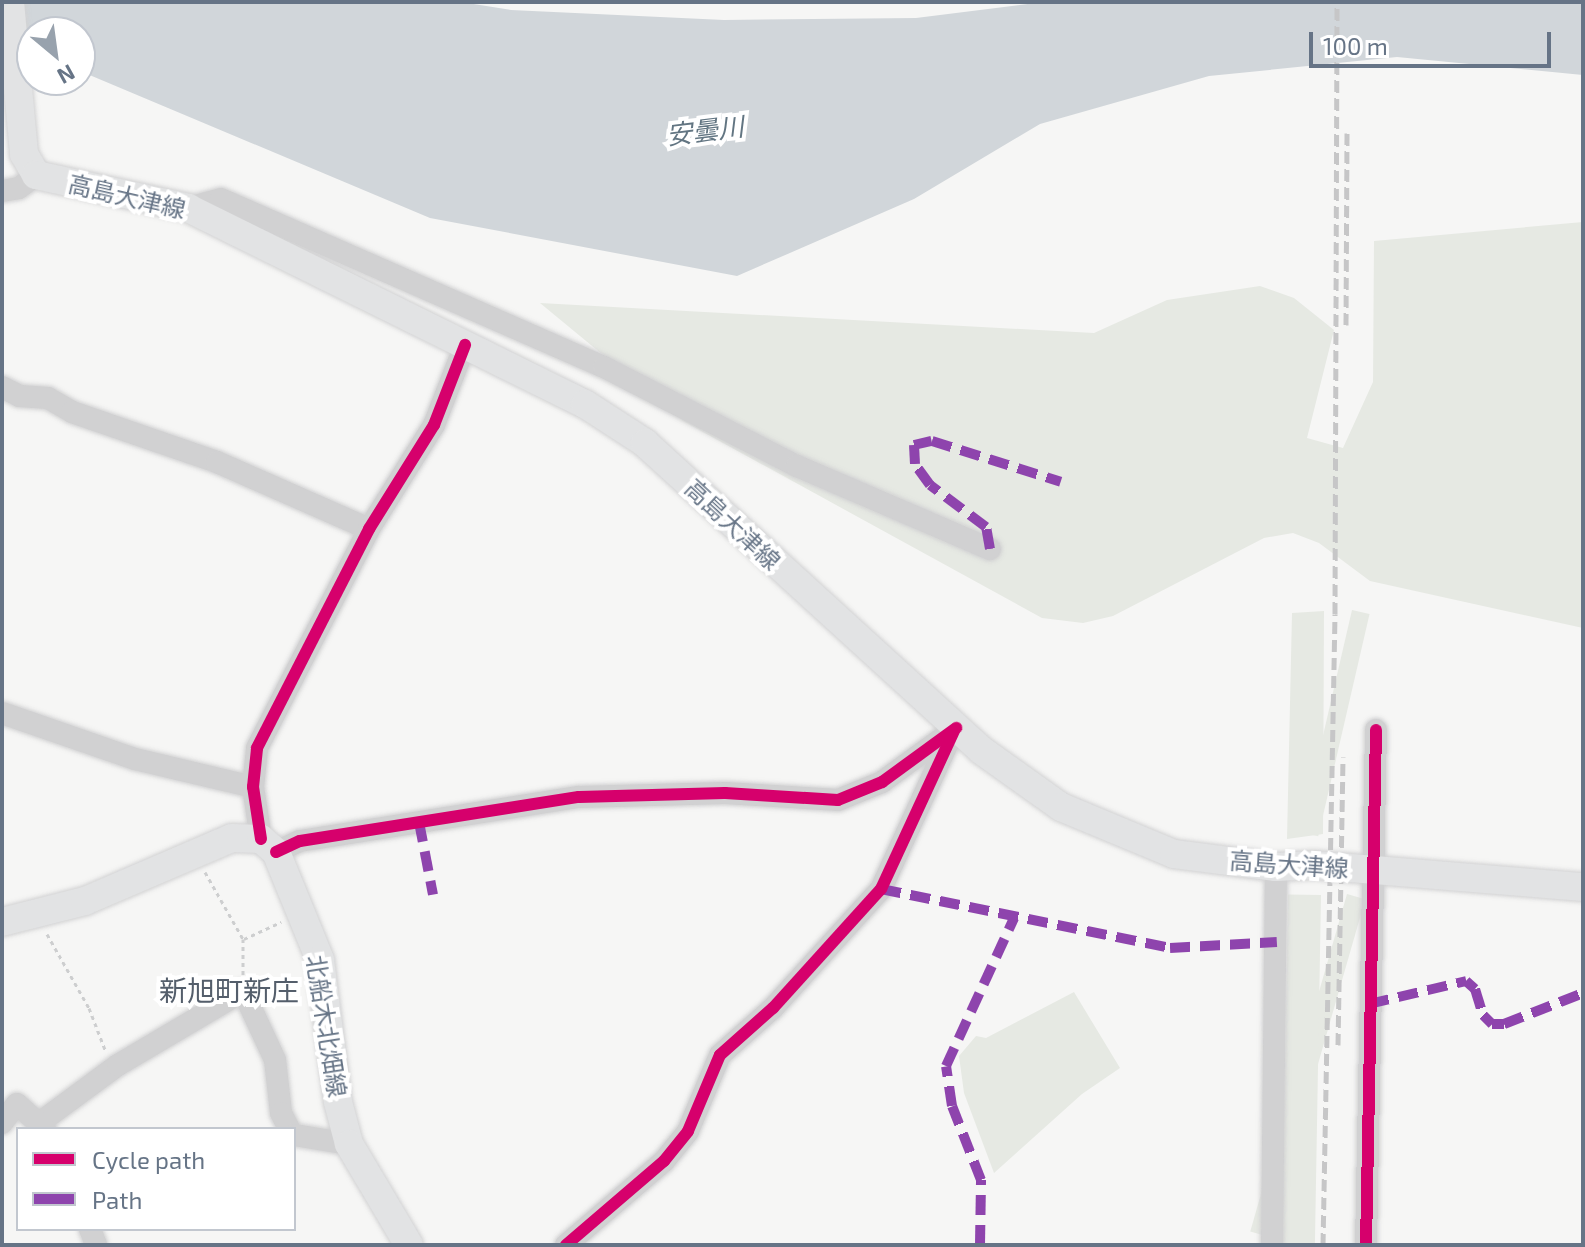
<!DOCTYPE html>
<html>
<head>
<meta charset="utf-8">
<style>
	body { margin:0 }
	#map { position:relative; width:1585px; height:1247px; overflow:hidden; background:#f6f6f5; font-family:"Exo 2","Noto Sans JP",sans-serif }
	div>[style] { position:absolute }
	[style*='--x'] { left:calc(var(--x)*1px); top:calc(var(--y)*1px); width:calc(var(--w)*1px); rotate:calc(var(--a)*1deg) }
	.green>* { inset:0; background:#e6e9e3; transform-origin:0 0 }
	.water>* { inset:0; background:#d1d6da }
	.path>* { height:3px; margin-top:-1.5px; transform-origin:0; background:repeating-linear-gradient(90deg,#cdcecf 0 4px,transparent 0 8px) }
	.roads { filter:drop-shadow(0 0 2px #d2d2d3) drop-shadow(0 0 2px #d2d2d3) }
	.minor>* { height:22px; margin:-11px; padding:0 11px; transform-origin:11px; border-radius:11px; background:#d1d1d2 }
	.major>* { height:28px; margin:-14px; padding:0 14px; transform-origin:14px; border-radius:14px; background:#e2e3e4 }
	.rail>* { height:5px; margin-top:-2.5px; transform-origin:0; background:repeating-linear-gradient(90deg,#c6c6c7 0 12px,transparent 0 18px) }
	.quiet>* { height:10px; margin-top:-5px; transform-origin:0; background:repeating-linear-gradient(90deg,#8e44ad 0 20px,transparent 0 30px) }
	.cycleway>* { height:12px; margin:-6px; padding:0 6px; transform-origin:6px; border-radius:6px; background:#d6006c }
	span { translate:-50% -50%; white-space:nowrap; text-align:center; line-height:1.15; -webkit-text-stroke:8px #fff; paint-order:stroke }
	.street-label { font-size:24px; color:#667486 }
	.water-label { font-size:26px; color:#627582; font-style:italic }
	.quarter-label { font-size:28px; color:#545e6b }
	.frame { position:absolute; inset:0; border:4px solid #667486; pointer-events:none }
	.legend { position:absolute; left:16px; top:1127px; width:280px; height:104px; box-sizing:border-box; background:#fff; border:2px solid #c2c7cf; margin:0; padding:10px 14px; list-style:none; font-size:24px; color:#667486 }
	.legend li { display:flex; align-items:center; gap:16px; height:40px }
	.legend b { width:40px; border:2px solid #c2c7cf }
	.north { position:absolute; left:16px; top:16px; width:80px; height:80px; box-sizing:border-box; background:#fff; border:2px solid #c2c7cf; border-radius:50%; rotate:151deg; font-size:22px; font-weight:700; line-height:32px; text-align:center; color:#667486 }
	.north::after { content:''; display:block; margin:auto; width:28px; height:36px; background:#98a2ad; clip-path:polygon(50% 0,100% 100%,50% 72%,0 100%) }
	.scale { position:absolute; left:1309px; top:32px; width:242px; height:36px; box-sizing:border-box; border:4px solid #667486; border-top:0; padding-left:10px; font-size:24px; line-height:28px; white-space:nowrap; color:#667486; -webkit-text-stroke:6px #fff; paint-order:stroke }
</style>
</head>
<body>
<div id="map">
	<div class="green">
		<div style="clip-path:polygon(1583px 222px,1583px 628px,1370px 581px,1319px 543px,1293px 533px,1264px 538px,1113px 616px,1083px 623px,1042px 618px,683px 421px,540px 303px,1094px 333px,1167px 300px,1260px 286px,1294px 298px,1334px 330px,1307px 438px,1343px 448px,1373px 382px,1374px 241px)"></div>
		<div style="left:1352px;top:610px;width:18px;height:228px;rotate:13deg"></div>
		<div style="clip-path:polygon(1324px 611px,1323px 834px,1287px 839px,1292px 613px)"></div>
		<div style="left:1347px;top:894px;width:19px;height:351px;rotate:16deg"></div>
		<div style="left:1321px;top:895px;width:350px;height:33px;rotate:91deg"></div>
		<div style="clip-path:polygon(1074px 992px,1120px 1068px,1082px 1094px,994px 1173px,964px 1093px,959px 1056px,976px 1036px,986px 1038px)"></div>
	</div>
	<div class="water">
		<div style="clip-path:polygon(2px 2px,461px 2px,511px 10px,724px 20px,916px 18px,1043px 2px,1583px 2px,1583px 75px,1397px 57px,1209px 76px,1040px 124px,914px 199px,737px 276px,430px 218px,80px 71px,80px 32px,32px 32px,32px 69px,2px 67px)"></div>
	</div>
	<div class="path">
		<div style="--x:205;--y:872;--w:77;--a:60.4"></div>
		<div style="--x:243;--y:939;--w:36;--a:90"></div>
		<div style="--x:47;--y:934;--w:85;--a:60.4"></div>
		<div style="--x:89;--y:1008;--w:47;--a:68.9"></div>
		<div style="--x:244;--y:939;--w:41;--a:-24.7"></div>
	</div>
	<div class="roads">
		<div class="minor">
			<div style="--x:2;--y:191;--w:17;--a:-10"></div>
			<div style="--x:19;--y:188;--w:21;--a:-37"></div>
			<div style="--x:188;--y:208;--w:34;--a:-15"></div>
			<div style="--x:221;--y:199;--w:418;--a:23.7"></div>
			<div style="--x:604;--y:367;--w:217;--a:27.2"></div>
			<div style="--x:797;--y:466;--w:210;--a:23.3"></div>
			<div style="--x:2;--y:387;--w:20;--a:27"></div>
			<div style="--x:20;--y:396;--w:28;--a:4"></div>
			<div style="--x:48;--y:398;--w:28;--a:30"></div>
			<div style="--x:72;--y:412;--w:153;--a:19"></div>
			<div style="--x:217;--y:462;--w:166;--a:23.8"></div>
			<div style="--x:2;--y:713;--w:141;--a:19.1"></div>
			<div style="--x:135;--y:759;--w:121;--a:13.3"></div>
			<div style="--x:261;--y:839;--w:53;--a:-98.7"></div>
			<div style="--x:253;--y:787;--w:39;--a:-84"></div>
			<div style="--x:257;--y:748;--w:246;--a:-62.9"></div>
			<div style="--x:369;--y:529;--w:123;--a:-58"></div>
			<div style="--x:434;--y:425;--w:86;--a:-68.8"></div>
			<div style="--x:276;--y:852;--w:26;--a:-25"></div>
			<div style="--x:300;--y:841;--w:282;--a:-9"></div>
			<div style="--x:579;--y:797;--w:146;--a:-1.6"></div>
			<div style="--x:725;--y:793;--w:113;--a:3.5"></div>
			<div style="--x:838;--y:800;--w:48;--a:-22.2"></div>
			<div style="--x:882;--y:782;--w:92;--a:-36.1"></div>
			<div style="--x:42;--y:1121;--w:94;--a:-36.4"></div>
			<div style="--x:118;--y:1065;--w:145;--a:-30.6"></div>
			<div style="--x:243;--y:991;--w:76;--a:65.1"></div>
			<div style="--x:275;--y:1060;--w:53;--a:83.5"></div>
			<div style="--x:281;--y:1113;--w:18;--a:63"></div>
			<div style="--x:2;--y:1123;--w:24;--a:-52"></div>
			<div style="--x:17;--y:1104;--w:38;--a:42"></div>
			<div style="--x:294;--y:1135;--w:56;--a:9.3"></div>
			<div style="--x:90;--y:1229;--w:17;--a:69"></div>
			<div style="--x:566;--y:1245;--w:129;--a:-40.6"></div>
			<div style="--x:664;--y:1161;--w:38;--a:-51"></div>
			<div style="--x:688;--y:1131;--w:82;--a:-67.2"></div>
			<div style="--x:720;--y:1055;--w:71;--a:-41.6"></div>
			<div style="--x:773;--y:1008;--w:161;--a:-47.8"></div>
			<div style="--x:881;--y:889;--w:173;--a:-65.4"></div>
			<div style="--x:1272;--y:1245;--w:378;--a:-89.4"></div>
			<div style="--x:1366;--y:1245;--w:515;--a:-88.89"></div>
		</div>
		<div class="major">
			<div style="--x:10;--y:2;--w:153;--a:84.7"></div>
			<div style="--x:24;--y:154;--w:24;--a:60"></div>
			<div style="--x:36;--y:175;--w:156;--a:12.2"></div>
			<div style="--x:188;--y:208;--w:443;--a:26.3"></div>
			<div style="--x:585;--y:404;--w:72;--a:33"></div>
			<div style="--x:645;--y:443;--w:455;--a:42.4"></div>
			<div style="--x:981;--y:750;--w:98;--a:35.5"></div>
			<div style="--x:1061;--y:807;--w:122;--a:22.6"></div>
			<div style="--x:1174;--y:854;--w:103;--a:7.3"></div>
			<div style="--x:1276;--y:867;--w:38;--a:-3"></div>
			<div style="--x:1314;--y:865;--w:270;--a:4.7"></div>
			<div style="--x:2;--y:922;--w:86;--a:-14.2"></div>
			<div style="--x:85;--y:901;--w:160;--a:-23.2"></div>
			<div style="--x:232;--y:838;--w:29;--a:2"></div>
			<div style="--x:261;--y:839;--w:20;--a:41"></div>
			<div style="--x:276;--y:852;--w:117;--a:67.8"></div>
			<div style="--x:320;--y:960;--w:143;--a:82.8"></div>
			<div style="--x:338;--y:1102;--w:43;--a:75.3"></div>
			<div style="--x:349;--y:1144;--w:117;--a:59.3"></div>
		</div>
	</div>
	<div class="rail">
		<div style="--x:1346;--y:325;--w:192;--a:-89.7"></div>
		<div style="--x:1338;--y:1045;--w:288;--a:-89"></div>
		<div style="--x:1323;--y:1245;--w:631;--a:-88.91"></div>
		<div style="--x:1335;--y:614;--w:612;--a:-89.81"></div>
	</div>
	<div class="quiet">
		<div style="--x:990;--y:549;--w:22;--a:-100"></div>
		<div style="--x:986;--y:527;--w:70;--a:-143.1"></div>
		<div style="--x:930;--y:485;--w:26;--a:-126"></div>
		<div style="--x:915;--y:464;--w:19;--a:-93"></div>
		<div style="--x:914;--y:445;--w:18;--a:-13"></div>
		<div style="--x:932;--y:441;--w:135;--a:17.6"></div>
		<div style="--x:419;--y:822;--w:74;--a:79.1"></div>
		<div style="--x:881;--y:889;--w:295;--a:11.5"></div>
		<div style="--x:1170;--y:948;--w:107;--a:-3.2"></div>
		<div style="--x:1369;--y:1004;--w:100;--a:-13.3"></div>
		<div style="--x:1466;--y:981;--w:12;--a:42"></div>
		<div style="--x:1475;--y:989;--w:27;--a:73"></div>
		<div style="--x:1483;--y:1015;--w:13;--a:45"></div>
		<div style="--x:1492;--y:1024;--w:12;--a:0"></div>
		<div style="--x:1504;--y:1024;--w:85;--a:-21.4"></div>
		<div style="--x:980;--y:1245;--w:65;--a:-89.1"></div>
		<div style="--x:981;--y:1180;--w:79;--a:-111.4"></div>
		<div style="--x:952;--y:1106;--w:40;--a:-98.5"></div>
		<div style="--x:946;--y:1066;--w:163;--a:-65.3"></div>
	</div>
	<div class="cycleway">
		<div style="--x:261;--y:839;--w:53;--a:-98.7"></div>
		<div style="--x:253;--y:787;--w:39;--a:-84"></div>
		<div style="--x:257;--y:748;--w:246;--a:-62.9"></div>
		<div style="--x:369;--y:529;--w:123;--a:-58"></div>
		<div style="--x:434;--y:425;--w:86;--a:-68.8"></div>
		<div style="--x:276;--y:852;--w:26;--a:-25"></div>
		<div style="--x:300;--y:841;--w:282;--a:-9"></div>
		<div style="--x:579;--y:797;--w:146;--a:-1.6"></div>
		<div style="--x:725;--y:793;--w:113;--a:3.5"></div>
		<div style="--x:838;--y:800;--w:48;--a:-22.2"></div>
		<div style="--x:882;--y:782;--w:92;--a:-36.1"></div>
		<div style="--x:566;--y:1245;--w:129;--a:-40.6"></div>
		<div style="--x:664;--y:1161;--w:38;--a:-51"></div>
		<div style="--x:688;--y:1131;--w:82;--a:-67.2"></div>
		<div style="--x:720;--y:1055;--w:71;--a:-41.6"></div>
		<div style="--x:773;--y:1008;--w:161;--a:-47.8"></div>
		<div style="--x:881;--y:889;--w:174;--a:-65.2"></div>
		<div style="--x:1366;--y:1245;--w:515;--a:-88.89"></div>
	</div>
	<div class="street-label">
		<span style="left:127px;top:196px;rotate:13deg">高島大津線</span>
		<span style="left:733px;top:524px;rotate:43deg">高島大津線</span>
		<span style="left:1289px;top:864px;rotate:4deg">高島大津線</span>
		<span style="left:327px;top:1026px;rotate:81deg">北船木北畑線</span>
	</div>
	<div class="water-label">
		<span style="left:705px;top:130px;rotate:-7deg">安曇川</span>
	</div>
	<div class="quarter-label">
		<span style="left:229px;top:990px">新旭町新庄</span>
	</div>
	<div class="frame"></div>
	<ul class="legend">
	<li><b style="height:10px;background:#d6006c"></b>Cycle path</li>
	<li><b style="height:10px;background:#8e44ad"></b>Path</li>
	</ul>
	<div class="north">N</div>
	<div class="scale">100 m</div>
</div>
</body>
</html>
